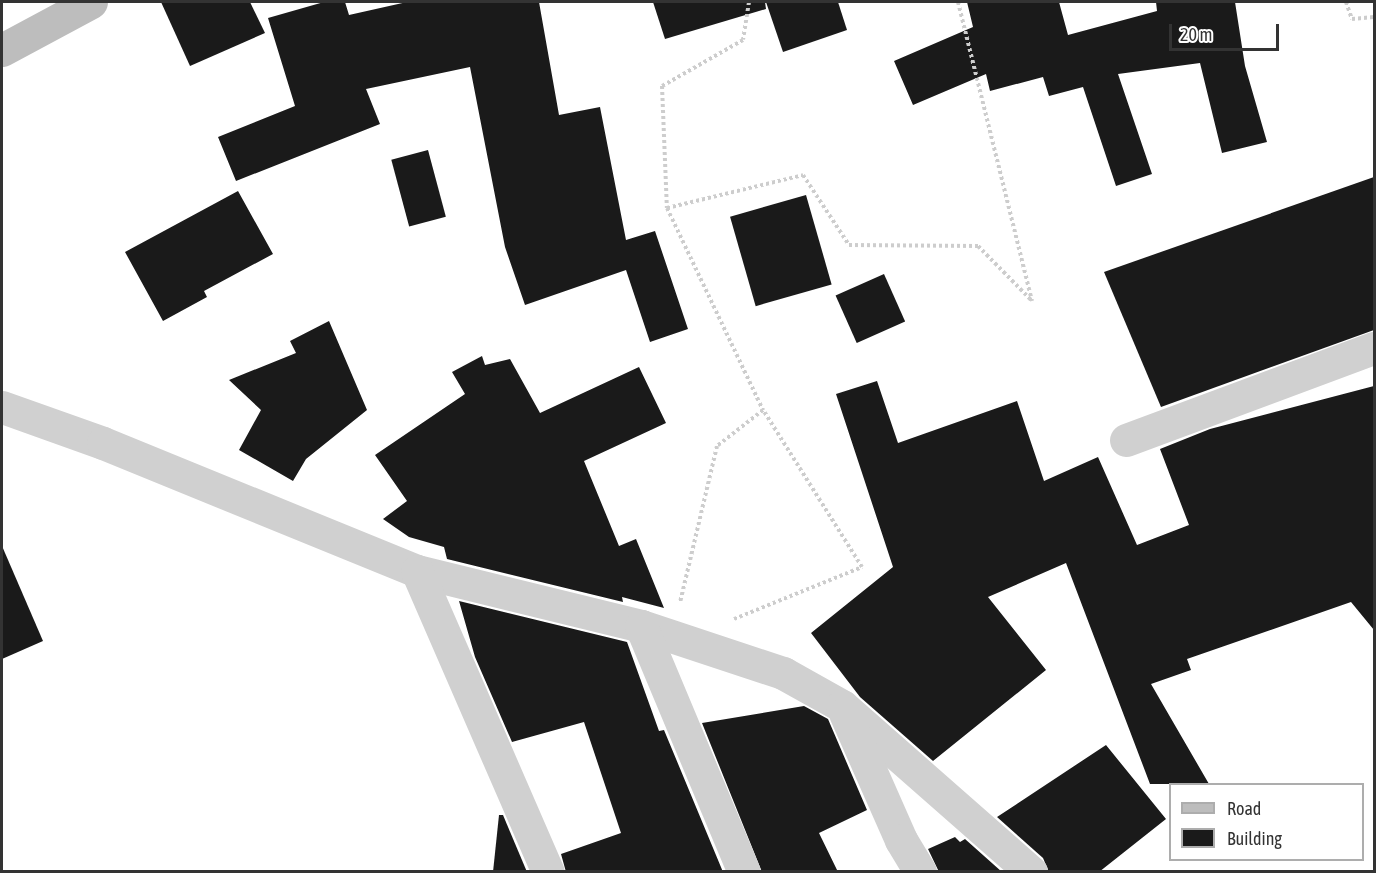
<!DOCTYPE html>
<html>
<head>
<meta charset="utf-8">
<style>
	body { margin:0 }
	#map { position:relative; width:1376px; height:873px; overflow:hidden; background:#fff; font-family:"Asap Condensed",sans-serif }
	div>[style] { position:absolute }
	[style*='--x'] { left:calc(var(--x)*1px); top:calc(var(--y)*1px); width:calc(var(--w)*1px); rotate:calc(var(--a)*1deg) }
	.building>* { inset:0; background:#1a1a1a; transform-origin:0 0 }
	.path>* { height:4px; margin-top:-2px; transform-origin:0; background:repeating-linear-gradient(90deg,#cdcdcd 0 3px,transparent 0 6px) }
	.street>* { height:33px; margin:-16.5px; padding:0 16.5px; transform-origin:16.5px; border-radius:16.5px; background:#d0d0d0 }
	.secondary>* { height:33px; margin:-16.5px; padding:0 16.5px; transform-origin:16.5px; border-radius:16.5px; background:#bdbdbd }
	span { translate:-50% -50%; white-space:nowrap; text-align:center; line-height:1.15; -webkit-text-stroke:6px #fff; paint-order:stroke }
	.frame { position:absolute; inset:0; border:3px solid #333; pointer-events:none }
	.legend { position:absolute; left:1169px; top:783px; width:195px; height:78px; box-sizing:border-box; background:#fff; border:2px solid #adadad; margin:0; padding:8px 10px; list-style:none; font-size:18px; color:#333 }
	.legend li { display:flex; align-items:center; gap:12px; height:30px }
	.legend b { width:30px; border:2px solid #adadad }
	.scale { position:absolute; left:1169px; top:24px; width:110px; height:27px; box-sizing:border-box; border:3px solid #333; border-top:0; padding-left:8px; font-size:18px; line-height:21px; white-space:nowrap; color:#333; -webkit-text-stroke:4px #fff; paint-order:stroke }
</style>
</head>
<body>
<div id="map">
	<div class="building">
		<div style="clip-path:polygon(161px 2px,250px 2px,265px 33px,190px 66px)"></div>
		<div style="clip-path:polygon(324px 2px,345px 2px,349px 15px,407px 2px,539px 2px,559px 115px,600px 107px,626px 240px,655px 231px,688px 329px,650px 342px,626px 270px,525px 305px,505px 247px,470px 67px,366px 89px,380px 124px,236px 181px,218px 137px,295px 106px,268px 18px)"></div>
		<div style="clip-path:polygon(653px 2px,765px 2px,766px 9px,665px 39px)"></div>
		<div style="clip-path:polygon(766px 2px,838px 2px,847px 30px,783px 52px)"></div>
		<div style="clip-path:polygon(967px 2px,1059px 2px,1068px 35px,1157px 11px,1156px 2px,1235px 2px,1245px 66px,1267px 142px,1222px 153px,1200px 63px,1118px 74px,1152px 174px,1116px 186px,1083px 87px,1049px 96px,1043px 77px,990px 91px,986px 74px,913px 105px,894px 61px,973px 27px)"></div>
		<div style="left:428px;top:150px;width:69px;height:38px;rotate:75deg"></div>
		<div style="clip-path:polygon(1374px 177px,1374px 330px,1161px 407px,1104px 272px)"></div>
		<div style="clip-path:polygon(238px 191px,273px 254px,204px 291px,207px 297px,163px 321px,125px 252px)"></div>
		<div style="left:806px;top:195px;width:93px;height:79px;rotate:74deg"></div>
		<div style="left:884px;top:274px;width:52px;height:53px;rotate:66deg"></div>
		<div style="clip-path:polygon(329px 321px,367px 410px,306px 459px,293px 481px,239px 450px,261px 410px,229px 380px,296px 353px,290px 341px)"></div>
		<div style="clip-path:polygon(482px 356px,485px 365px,510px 359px,540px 413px,639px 367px,666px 423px,584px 461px,619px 546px,636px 539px,664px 608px,622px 597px,623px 602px,447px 559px,444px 547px,409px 537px,383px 519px,407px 501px,375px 455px,465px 394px,452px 372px)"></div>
		<div style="clip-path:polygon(877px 381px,898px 443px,1017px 401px,1044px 481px,1098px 457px,1137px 545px,1189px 525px,1160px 449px,1210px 429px,1374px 386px,1374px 630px,1351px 602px,1187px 659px,1191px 670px,1151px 684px,1209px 784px,1150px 784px,1066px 563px,988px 597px,1046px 670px,933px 761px,860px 697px,811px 633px,893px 567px,836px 394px)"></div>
		<div style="clip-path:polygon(2px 546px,43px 641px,2px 659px)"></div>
		<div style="clip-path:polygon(459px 601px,627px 642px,659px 731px,664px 730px,723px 872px,566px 872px,561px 854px,621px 833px,584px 722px,512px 742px,475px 657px)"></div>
		<div style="clip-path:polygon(804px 706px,828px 719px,867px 810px,819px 833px,838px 872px,762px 872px,702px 723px)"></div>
		<div style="clip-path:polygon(1106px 745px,1166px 819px,1099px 872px,1049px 872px,1043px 858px,997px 817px)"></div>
		<div style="clip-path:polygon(499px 815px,503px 815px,527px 872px,493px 872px)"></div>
		<div style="clip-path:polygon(955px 837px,960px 842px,965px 839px,1002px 872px,939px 872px,928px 849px)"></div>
	</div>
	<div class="path">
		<div style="--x:749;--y:2;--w:38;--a:99"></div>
		<div style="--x:743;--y:40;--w:93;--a:150.4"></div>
		<div style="--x:662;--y:86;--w:122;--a:87.7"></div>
		<div style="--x:667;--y:208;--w:140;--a:-13.6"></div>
		<div style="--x:803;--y:175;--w:84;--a:56.7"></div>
		<div style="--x:849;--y:245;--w:129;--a:0.4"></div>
		<div style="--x:978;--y:246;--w:78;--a:45.5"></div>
		<div style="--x:958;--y:2;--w:308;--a:76.1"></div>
		<div style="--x:1346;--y:2;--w:18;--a:71"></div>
		<div style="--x:1352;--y:19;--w:22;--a:-5"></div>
		<div style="--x:667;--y:208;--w:224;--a:64.6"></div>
		<div style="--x:763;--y:410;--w:58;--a:142"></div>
		<div style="--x:717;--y:446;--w:161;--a:103.3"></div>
		<div style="--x:734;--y:619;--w:138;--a:-22.1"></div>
		<div style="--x:862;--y:567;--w:186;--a:-122.2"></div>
	</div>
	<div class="street">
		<div style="--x:2;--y:407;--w:107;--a:19.6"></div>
		<div style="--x:103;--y:443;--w:339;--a:22.2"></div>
		<div style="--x:417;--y:571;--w:231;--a:13.8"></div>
		<div style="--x:641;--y:626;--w:150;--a:18.3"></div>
		<div style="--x:783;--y:673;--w:68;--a:29.2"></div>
		<div style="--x:842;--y:706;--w:252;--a:41.3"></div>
		<div style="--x:1126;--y:440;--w:265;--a:-20.4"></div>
		<div style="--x:417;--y:571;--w:328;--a:66.5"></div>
		<div style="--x:641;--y:626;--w:267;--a:67.3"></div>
		<div style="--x:845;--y:713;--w:139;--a:66.2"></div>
		<div style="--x:901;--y:840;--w:37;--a:59"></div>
	</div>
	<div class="secondary">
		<div style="--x:2;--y:50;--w:101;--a:-28.3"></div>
	</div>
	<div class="frame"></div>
	<ul class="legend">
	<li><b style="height:8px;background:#bdbdbd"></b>Road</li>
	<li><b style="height:16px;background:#1a1a1a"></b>Building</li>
	</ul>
	<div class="scale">20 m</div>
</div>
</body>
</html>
